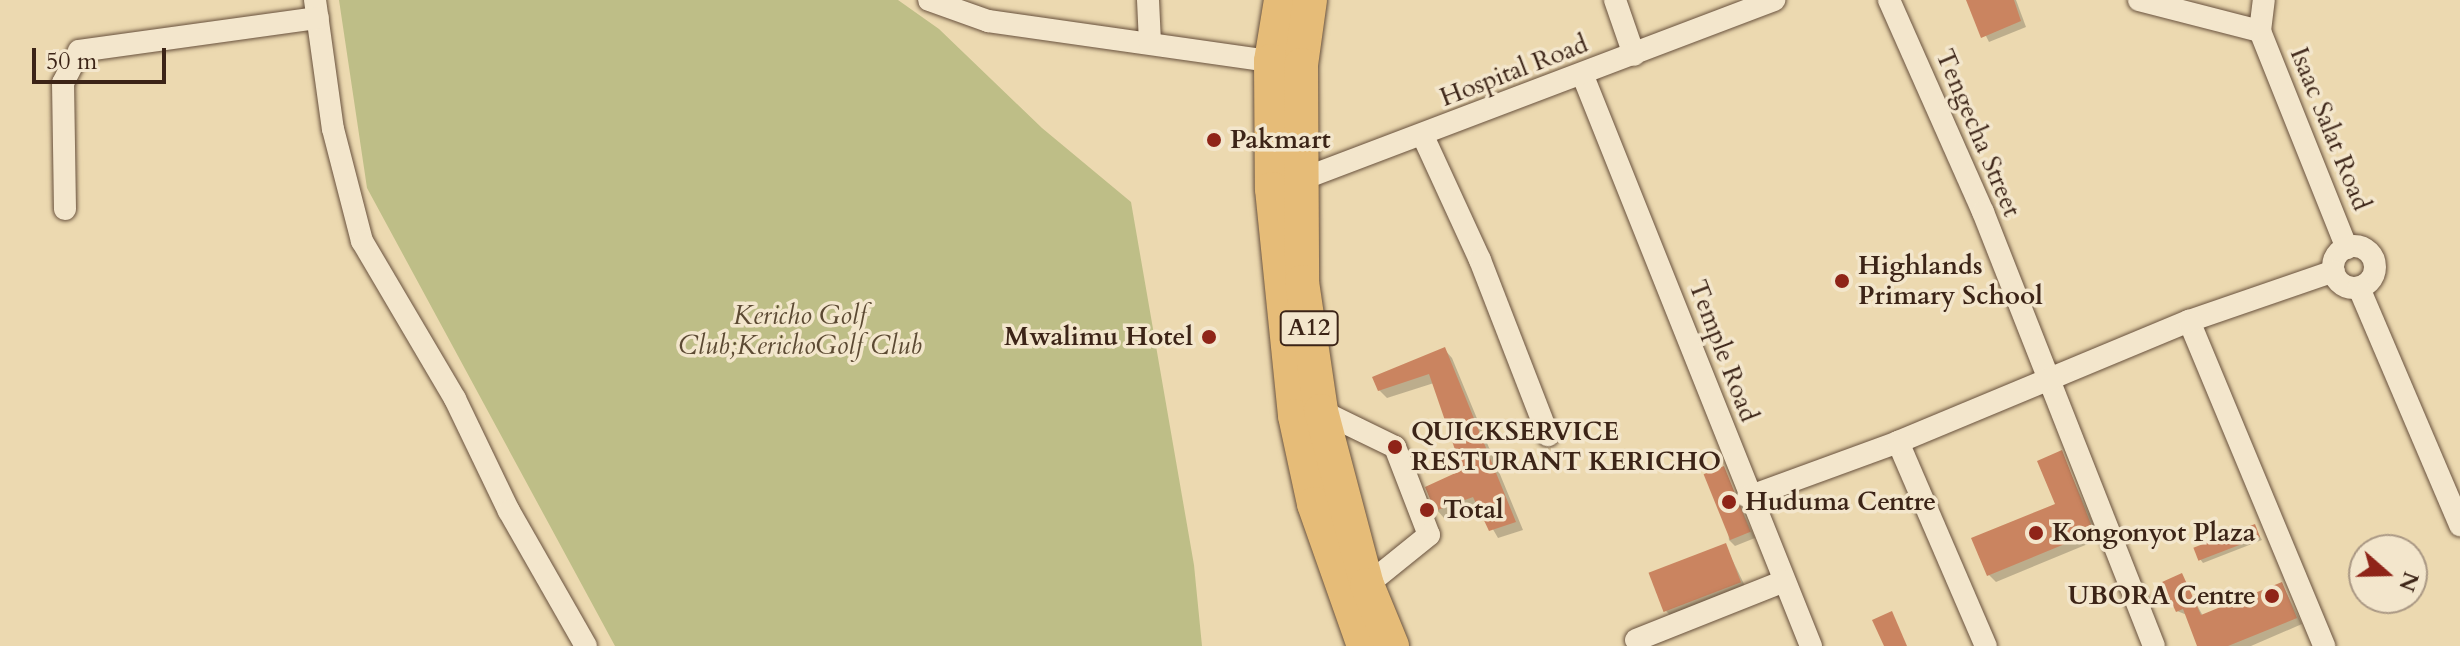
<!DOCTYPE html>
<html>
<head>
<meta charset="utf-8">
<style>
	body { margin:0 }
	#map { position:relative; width:2460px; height:646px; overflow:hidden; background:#ecd9b0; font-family:Cardo,serif }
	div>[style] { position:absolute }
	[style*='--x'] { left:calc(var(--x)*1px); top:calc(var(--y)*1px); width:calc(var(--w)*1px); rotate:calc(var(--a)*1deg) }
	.green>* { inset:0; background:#bebe87 }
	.shadow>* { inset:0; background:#0003 }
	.building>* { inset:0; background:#ca8460; transform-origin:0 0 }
	.roads { filter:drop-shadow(0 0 2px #68513d) drop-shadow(0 0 2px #68513d) }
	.minor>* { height:22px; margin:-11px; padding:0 11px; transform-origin:11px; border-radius:11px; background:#f3e6cc }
	.minor>.ring { margin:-11px; padding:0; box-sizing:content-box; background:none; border:22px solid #f3e6cc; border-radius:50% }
	.highway>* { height:34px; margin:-17px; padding:0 17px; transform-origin:17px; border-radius:17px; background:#e6bc78 }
	.dots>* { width:22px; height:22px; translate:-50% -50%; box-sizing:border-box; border:4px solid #f3e6cc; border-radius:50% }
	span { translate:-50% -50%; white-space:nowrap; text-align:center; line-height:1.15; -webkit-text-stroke:7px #f3e6cc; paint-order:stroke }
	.shield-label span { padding:2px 6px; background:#f3e6cc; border:2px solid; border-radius:6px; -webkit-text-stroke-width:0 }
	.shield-label { font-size:24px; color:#3c2417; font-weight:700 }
	.street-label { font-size:26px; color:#3c2417 }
	.poi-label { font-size:26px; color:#3c2417; font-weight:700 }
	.left { translate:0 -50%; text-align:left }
	.right { translate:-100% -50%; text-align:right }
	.park-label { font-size:26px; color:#5c4a33; font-style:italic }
	.north { position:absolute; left:2348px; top:534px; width:80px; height:80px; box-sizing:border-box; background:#f3e6cc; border:2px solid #aa9884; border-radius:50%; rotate:110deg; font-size:22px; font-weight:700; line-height:32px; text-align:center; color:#3c2417 }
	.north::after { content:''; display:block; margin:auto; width:28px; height:36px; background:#8f2418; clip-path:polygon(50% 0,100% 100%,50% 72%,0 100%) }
	.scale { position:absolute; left:32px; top:48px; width:134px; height:36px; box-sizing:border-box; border:4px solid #3c2417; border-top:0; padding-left:10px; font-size:24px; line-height:28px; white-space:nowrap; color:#3c2417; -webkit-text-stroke:6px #f3e6cc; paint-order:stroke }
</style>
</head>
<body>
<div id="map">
	<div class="green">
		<div style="clip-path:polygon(339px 0,898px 0,939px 29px,1042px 128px,1131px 202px,1194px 565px,1202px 646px,615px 646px,367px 188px)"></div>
	</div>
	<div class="shadow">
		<div style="clip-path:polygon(1968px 0,2016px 0,2026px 27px,1989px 42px)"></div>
		<div style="clip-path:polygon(1445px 350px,1452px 358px,1523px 530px,1498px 538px,1479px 505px,1444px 518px,1437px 510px,1464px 472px,1434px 383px,1387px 398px,1379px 390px)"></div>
		<div style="clip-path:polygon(2061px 452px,2100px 539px,1996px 582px,1988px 574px,2058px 505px)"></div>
		<div style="clip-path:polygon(1723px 468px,1755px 538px,1735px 546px,1729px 540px)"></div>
		<div style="clip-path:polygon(2254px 526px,2262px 540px,2203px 563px,2200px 559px)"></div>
		<div style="clip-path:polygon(1725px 545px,1746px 588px,1672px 617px,1666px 611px)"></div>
		<div style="clip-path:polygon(2181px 576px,2203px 616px,2282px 584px,2302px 624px,2251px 646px,2199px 646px,2187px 615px,2177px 611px)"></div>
	</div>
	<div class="building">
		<div style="clip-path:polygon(1966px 0,2014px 0,2021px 21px,1981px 38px)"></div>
		<div style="clip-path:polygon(1445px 347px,1516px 522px,1489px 531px,1473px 497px,1435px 511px,1425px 487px,1462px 470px,1429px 374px,1378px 391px,1372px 377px)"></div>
		<div style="clip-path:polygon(2062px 450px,2094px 532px,1987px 576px,1971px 538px,2055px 504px,2037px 461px)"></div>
		<div style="left:1724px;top:466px;width:71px;height:22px;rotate:68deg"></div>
		<div style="left:2255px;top:524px;width:14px;height:66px;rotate:69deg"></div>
		<div style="left:1726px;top:543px;width:42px;height:83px;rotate:69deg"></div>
		<div style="clip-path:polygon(2182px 573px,2201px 615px,2282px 582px,2297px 618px,2228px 646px,2197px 646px,2183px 609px,2176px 612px,2162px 582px)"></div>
		<div style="clip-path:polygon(1892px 611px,1907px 646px,1884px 646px,1872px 620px)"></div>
	</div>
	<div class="roads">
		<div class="minor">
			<div style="--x:315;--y:0;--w:130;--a:82.1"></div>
			<div style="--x:333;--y:129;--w:116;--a:75.5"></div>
			<div style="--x:362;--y:241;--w:183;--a:59.5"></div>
			<div style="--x:455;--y:399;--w:124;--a:64.3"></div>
			<div style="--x:509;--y:511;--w:155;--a:60.3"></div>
			<div style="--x:929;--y:0;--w:63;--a:19.6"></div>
			<div style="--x:988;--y:21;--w:299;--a:8.1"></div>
			<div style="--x:1148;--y:0;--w:43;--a:87.3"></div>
			<div style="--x:1615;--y:0;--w:58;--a:70.9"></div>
			<div style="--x:1889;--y:0;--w:232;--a:66.1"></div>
			<div style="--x:1983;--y:212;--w:466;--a:68.5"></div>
			<div style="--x:2139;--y:0;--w:125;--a:14.4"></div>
			<div style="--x:2260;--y:31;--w:234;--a:68.2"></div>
			<div style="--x:2260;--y:31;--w:31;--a:-83"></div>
			<div style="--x:1583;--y:76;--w:614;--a:68.2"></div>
			<div style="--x:1423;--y:136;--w:136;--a:65.3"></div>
			<div style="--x:1480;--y:260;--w:188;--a:68.8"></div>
			<div style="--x:1292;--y:183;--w:516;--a:-20.79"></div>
			<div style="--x:65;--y:209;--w:126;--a:-90.9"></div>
			<div style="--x:63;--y:83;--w:36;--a:-63"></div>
			<div style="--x:79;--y:51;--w:241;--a:-7.9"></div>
			<div class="ring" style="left:2333px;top:246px;width:20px;height:20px"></div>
			<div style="--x:2359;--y:288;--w:258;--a:66.9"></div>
			<div style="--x:2189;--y:321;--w:352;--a:67.4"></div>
			<div style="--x:1321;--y:411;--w:82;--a:25.9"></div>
			<div style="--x:1395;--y:447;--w:94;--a:68.9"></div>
			<div style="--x:1429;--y:535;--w:80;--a:141.1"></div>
			<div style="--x:1898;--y:442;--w:222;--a:66.7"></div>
			<div style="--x:1748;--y:497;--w:160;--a:-20.1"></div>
			<div style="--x:1898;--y:442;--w:315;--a:-22.6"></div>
			<div style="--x:2189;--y:321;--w:153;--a:-19"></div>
			<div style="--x:1636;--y:640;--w:159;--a:-21.7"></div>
		</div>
		<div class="highway">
			<div style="--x:1281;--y:0;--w:62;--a:99.3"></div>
			<div style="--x:1271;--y:61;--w:128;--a:89.6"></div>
			<div style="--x:1272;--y:189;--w:228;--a:84.2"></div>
			<div style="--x:1295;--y:416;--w:90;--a:77.8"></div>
			<div style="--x:1314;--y:504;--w:151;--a:70.6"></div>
			<div style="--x:1310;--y:0;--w:66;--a:97.9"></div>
			<div style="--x:1301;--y:65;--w:217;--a:89.7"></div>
			<div style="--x:1302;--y:282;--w:130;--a:81.6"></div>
			<div style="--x:1321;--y:411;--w:180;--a:75.2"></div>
			<div style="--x:1367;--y:585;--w:66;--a:67.7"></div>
		</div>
	</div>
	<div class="dots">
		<div style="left:1214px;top:140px;background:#8f2418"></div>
		<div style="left:1842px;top:281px;background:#8f2418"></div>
		<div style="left:1209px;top:337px;background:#8f2418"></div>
		<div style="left:1395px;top:447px;background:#8f2418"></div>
		<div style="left:1729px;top:502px;background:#8f2418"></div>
		<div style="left:1427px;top:510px;background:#8f2418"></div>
		<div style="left:2036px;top:533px;background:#8f2418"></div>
		<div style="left:2272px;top:596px;background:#8f2418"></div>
	</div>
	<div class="shield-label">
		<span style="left:1309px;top:328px">A12</span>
	</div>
	<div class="street-label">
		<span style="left:1514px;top:71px;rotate:-21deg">Hospital Road</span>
		<span style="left:2330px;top:129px;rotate:68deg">Isaac Salat Road</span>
		<span style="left:1978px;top:133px;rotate:67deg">Tengecha Street</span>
		<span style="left:1723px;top:351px;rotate:69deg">Temple Road</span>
	</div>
	<div class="poi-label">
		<span class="left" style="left:1230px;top:140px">Pakmart</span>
		<span class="left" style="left:1858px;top:281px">Highlands<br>Primary School</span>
		<span class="right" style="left:1193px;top:337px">Mwalimu Hotel</span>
		<span class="left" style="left:1411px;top:447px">QUICKSERVICE<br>RESTURANT KERICHO</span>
		<span class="left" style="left:1745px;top:502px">Huduma Centre</span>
		<span class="left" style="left:1443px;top:510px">Total</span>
		<span class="left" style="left:2052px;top:533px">Kongonyot Plaza</span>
		<span class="right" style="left:2256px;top:596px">UBORA Centre</span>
	</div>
	<div class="park-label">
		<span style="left:800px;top:331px">Kericho Golf<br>Club;KerichoGolf Club</span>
	</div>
	<div class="north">N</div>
	<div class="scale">50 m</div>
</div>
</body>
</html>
